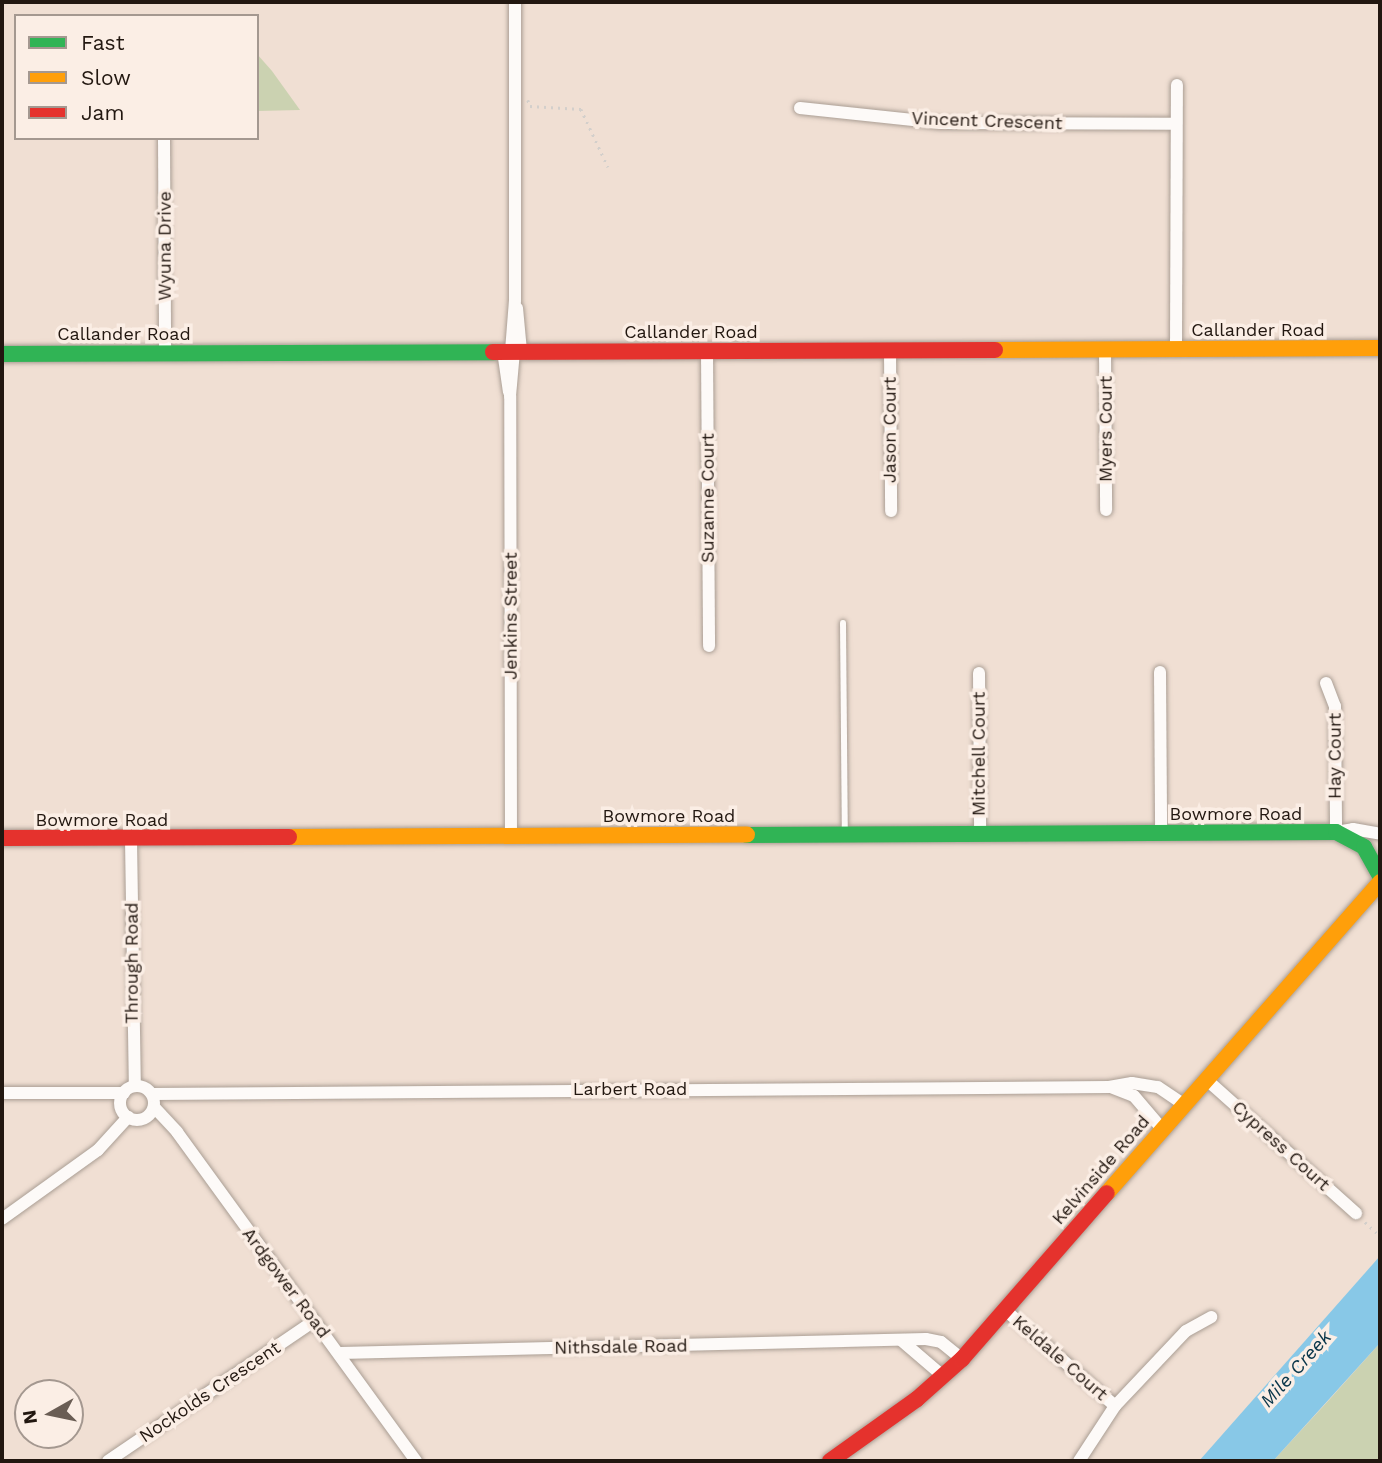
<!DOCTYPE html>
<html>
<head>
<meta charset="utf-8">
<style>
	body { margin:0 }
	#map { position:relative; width:1382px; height:1463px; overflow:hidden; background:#f0dfd3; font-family:"Work Sans",sans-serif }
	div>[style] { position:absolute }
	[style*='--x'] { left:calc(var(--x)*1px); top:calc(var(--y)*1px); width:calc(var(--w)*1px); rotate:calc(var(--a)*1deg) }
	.green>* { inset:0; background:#cbd2b1 }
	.water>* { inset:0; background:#88c8e7 }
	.path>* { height:2.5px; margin-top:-1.25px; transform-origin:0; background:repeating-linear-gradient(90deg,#d3cfcb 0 2px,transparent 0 7px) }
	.roads { filter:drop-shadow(0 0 2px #aa9e94) drop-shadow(0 0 2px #aa9e94) }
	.lane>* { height:6px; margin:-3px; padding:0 3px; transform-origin:3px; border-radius:3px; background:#fdfaf8 }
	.street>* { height:12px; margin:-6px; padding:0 6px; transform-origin:6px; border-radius:6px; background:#fdfaf8 }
	.street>.ring { margin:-6px; padding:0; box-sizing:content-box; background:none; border:12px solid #fdfaf8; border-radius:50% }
	.fast>* { height:16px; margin:-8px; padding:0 8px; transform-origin:8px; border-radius:8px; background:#30b455 }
	.slow>* { height:16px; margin:-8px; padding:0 8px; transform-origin:8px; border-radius:8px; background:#ff9f0a }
	.jam>* { height:16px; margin:-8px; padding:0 8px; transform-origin:8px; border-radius:8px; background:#e5322d }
	span { translate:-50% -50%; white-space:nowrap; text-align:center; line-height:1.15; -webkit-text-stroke:7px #fbeee5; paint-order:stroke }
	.street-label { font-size:18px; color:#221710 }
	.water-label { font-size:19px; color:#09364a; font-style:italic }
	.frame { position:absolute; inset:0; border:4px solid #221710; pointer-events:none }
	.legend { position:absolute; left:14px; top:14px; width:245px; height:126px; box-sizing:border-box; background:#fbeee5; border:2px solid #a49890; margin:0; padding:9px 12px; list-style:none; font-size:21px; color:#221710 }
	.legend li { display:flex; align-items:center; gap:14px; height:35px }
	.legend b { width:35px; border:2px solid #a49890 }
	.north { position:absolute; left:14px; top:1379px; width:70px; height:70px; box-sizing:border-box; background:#fbeee5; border:2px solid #a49890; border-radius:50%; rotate:261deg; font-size:19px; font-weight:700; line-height:28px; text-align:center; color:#221710 }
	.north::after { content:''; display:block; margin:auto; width:24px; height:32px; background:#6a5d54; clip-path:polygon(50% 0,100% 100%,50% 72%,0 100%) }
</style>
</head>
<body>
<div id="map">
	<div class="green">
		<div style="clip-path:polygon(257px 54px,272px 71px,300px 110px,257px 111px)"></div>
		<div style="clip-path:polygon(1380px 1343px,1380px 1461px,1273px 1461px,1329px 1400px)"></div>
	</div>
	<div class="water">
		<div style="clip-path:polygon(1380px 1256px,1380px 1343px,1273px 1461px,1199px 1461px)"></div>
	</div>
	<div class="path">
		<div style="--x:528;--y:100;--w:6;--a:72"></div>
		<div style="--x:530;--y:106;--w:51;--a:3.4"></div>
		<div style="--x:581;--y:109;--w:64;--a:65"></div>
		<div style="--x:1365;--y:1222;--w:21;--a:43"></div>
	</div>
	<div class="roads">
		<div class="lane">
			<div style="--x:843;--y:623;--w:210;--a:89.5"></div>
		</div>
		<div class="street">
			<div style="--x:800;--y:108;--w:142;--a:6.1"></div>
			<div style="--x:941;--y:123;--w:235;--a:0.2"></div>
			<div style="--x:164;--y:138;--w:215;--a:89.7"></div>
			<div style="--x:517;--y:308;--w:43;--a:84.7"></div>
			<div style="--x:1105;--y:349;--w:161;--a:89.6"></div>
			<div style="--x:1176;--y:349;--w:264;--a:-89.8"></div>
			<div style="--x:890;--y:350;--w:161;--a:89.6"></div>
			<div style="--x:503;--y:351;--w:41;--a:81.7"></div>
			<div style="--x:511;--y:351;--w:51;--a:-85.5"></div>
			<div style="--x:515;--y:300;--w:298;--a:-90"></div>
			<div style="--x:707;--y:351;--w:295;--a:89.6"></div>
			<div style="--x:1160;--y:672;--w:161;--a:89.6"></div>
			<div style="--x:979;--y:673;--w:161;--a:89.6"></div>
			<div style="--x:1326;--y:683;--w:25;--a:69"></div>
			<div style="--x:1335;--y:706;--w:126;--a:89.5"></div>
			<div style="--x:1336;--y:832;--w:17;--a:-10"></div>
			<div style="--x:1353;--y:829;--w:27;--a:10"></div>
			<div style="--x:511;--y:836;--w:440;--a:-90.1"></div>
			<div style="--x:510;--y:396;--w:45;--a:-84.9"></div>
			<div style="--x:131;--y:840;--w:246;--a:89.1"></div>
			<div style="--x:1207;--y:1080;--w:200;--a:41.8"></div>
			<div class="ring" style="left:120px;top:1086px;width:22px;height:22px"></div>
			<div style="--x:1113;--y:1088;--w:22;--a:21"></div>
			<div style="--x:1134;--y:1096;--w:45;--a:49.5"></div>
			<div style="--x:2;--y:1093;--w:122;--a:0"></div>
			<div style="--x:152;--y:1094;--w:957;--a:-0.42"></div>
			<div style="--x:1109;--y:1087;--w:23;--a:-10"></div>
			<div style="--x:1132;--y:1083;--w:26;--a:9"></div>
			<div style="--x:1158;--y:1087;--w:32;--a:34"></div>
			<div style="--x:154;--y:1107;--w:34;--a:47"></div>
			<div style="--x:177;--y:1132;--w:407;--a:54"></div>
			<div style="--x:2;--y:1219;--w:118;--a:-35.7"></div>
			<div style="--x:98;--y:1150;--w:45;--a:-47.7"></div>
			<div style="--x:1004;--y:1309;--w:147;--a:41.1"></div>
			<div style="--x:902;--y:1341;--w:55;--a:40.6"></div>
			<div style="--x:340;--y:1353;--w:586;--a:-1.37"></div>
			<div style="--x:926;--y:1339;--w:15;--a:11"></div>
			<div style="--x:941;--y:1342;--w:27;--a:39"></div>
			<div style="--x:108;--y:1461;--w:245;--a:-34.2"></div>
			<div style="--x:1079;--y:1461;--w:66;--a:-56.8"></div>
			<div style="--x:1115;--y:1406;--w:103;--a:-46.6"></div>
			<div style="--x:1186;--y:1331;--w:29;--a:-29"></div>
		</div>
		<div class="fast">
			<div style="--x:2;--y:354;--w:491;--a:-0.2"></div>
			<div style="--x:747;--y:835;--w:589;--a:-0.29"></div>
			<div style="--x:1336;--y:832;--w:32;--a:28"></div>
			<div style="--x:1364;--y:847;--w:33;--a:61"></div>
		</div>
		<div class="slow">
			<div style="--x:995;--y:350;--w:385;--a:-0.3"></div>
			<div style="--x:289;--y:837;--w:458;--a:-0.3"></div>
			<div style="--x:1107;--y:1193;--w:414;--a:-48.7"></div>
		</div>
		<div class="jam">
			<div style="--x:493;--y:352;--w:502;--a:-0.23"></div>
			<div style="--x:2;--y:838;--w:287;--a:-0.2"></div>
			<div style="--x:830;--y:1461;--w:107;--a:-35.5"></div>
			<div style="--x:917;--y:1399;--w:60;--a:-41.6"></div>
			<div style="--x:962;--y:1359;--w:220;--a:-48.9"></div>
		</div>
	</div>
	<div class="street-label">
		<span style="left:987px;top:121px;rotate:2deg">Vincent Crescent</span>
		<span style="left:165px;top:246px;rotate:-90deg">Wyuna Drive</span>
		<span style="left:1258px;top:330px">Callander Road</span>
		<span style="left:691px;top:332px">Callander Road</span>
		<span style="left:124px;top:334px">Callander Road</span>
		<span style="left:1106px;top:429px;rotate:-90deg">Myers Court</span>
		<span style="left:890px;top:430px;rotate:-90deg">Jason Court</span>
		<span style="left:708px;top:498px;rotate:-90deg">Suzanne Court</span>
		<span style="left:511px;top:616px;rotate:-90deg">Jenkins Street</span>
		<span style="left:979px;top:754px;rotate:-90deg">Mitchell Court</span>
		<span style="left:1335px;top:756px;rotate:-90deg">Hay Court</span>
		<span style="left:1236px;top:814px">Bowmore Road</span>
		<span style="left:669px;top:816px">Bowmore Road</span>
		<span style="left:102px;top:820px">Bowmore Road</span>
		<span style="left:132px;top:963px;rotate:-90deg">Through Road</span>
		<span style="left:630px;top:1089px">Larbert Road</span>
		<span style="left:1281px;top:1146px;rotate:42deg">Cypress Court</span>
		<span style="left:1101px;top:1170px;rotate:-49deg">Kelvinside Road</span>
		<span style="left:286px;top:1283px;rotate:53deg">Ardgower Road</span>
		<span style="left:621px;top:1347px;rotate:-1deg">Nithsdale Road</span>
		<span style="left:1060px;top:1358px;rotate:41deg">Keldale Court</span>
		<span style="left:210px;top:1392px;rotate:-34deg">Nockolds Crescent</span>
	</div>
	<div class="water-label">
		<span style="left:1296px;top:1369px;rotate:-48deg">Mile Creek</span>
	</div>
	<div class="frame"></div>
	<ul class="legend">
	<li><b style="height:9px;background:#30b455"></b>Fast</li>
	<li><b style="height:9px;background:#ff9f0a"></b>Slow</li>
	<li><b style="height:9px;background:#e5322d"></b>Jam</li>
	</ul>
	<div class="north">N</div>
</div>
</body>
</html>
